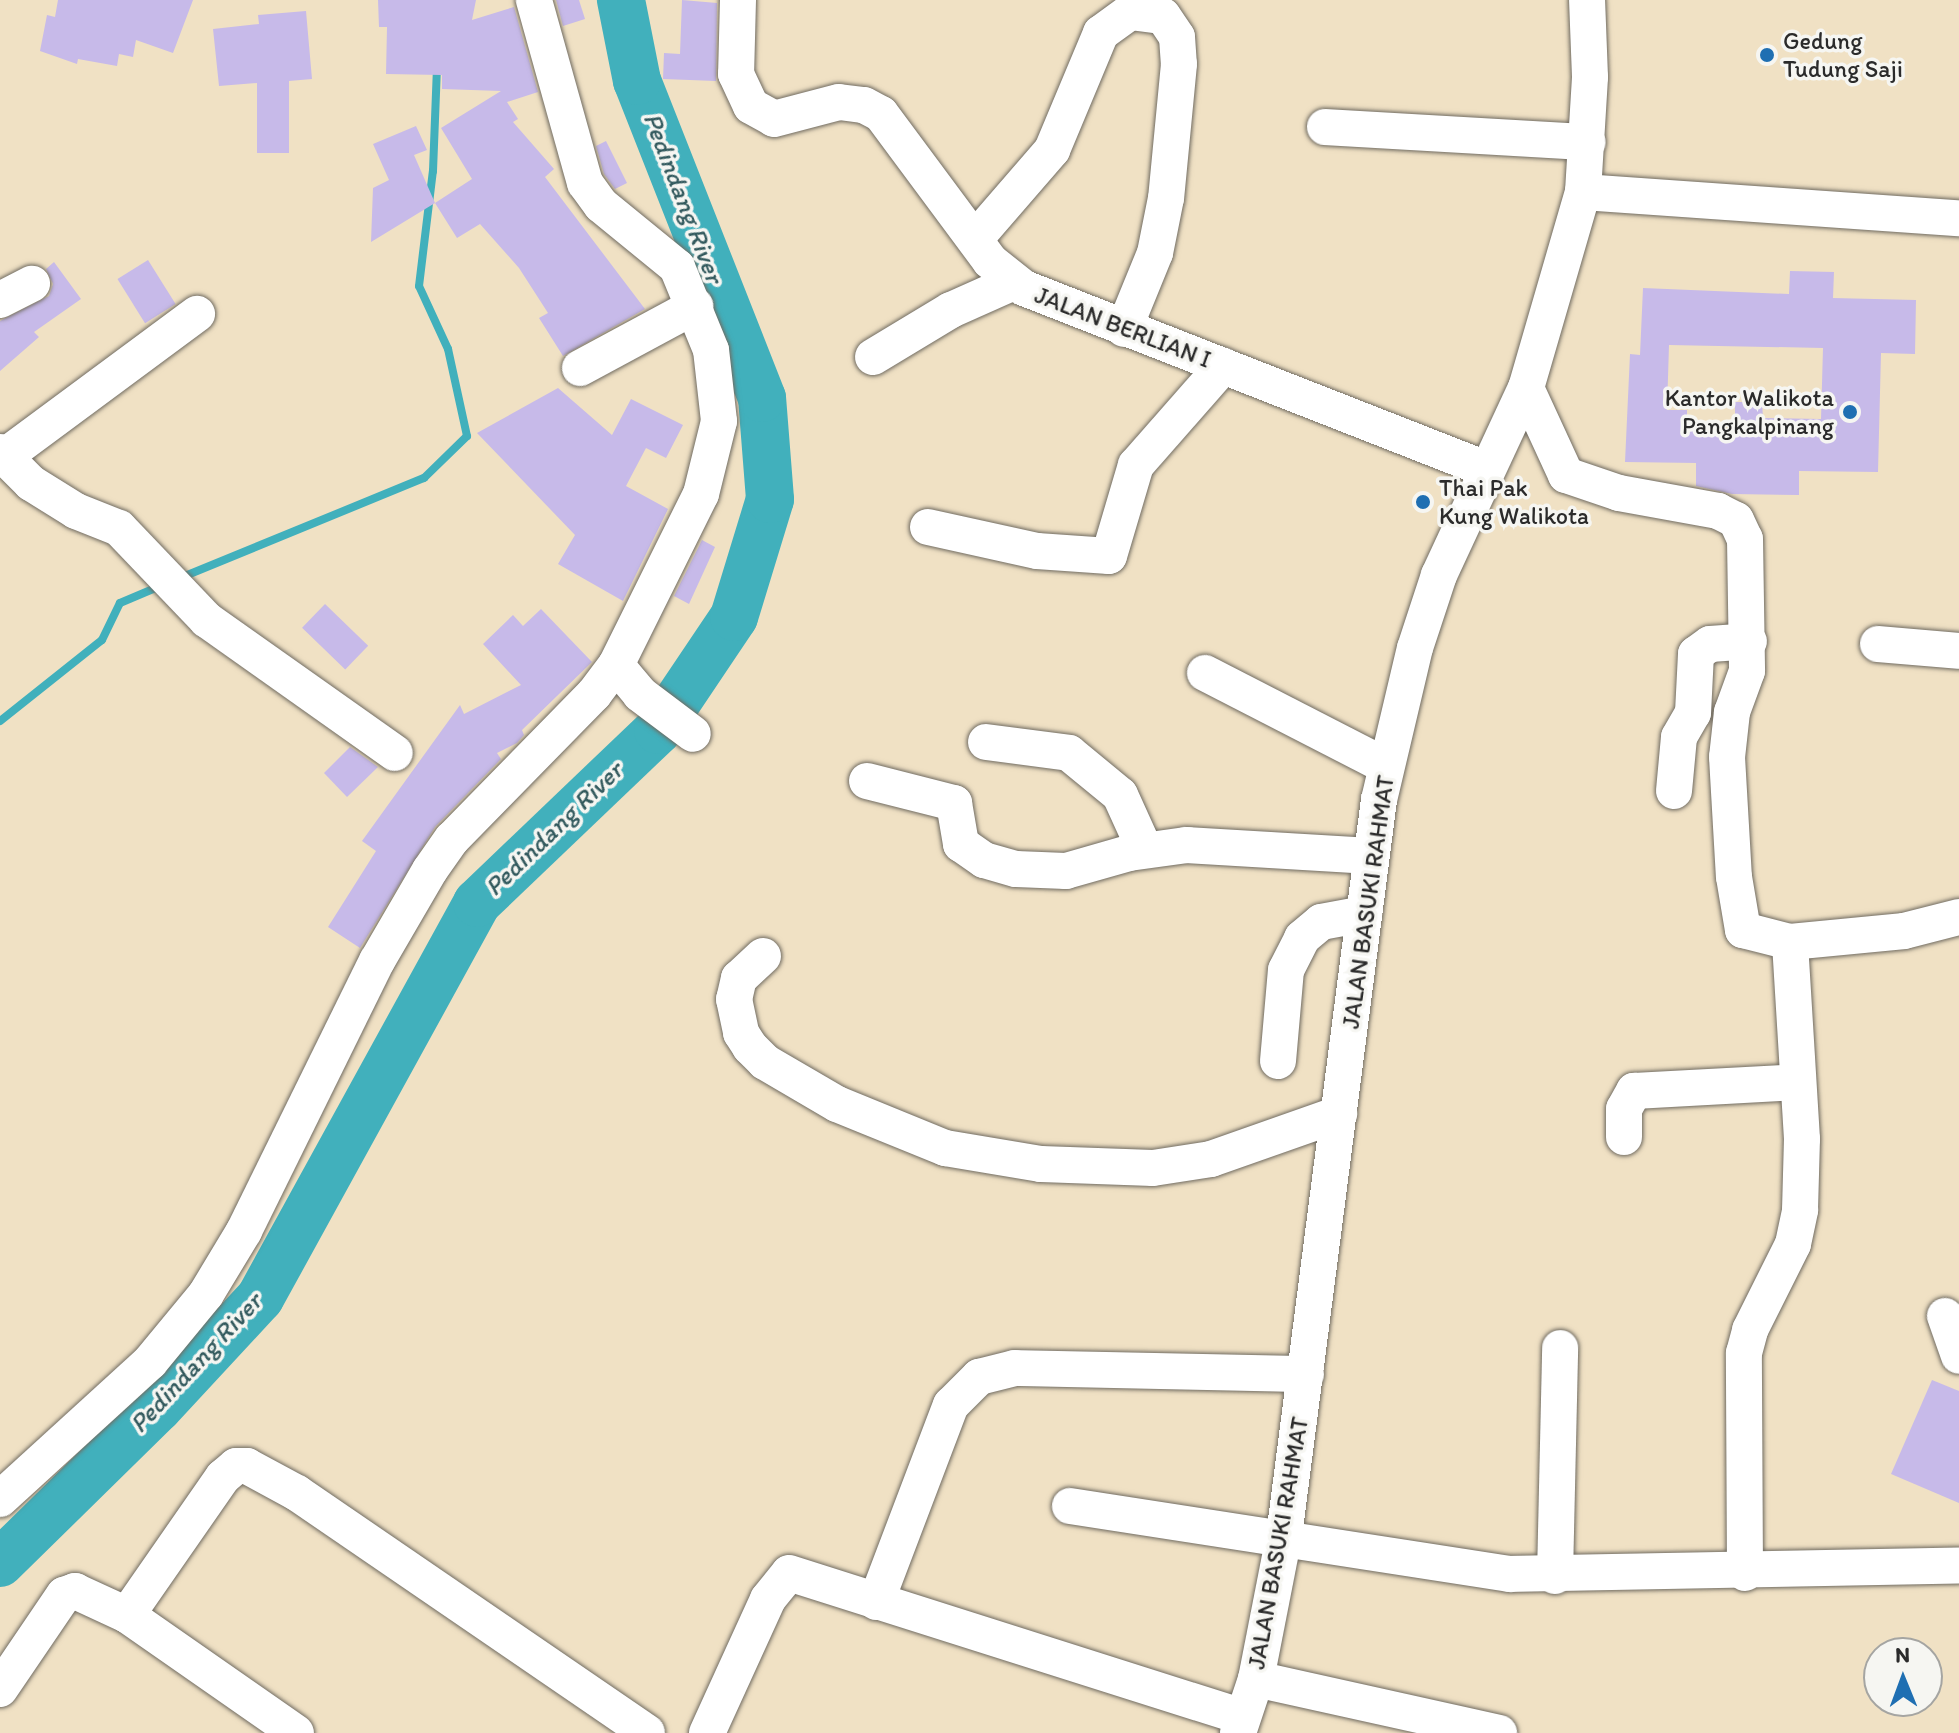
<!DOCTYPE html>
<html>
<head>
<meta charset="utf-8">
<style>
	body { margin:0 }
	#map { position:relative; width:1959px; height:1733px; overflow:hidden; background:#f0e1c4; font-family:Itim,sans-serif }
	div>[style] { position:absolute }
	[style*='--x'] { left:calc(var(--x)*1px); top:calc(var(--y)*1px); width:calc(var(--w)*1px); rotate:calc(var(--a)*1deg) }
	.stream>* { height:8px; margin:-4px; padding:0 4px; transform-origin:4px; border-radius:4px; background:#41b0bc }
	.river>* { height:48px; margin:-24px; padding:0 24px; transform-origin:24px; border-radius:24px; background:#41b0bc }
	.building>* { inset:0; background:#c7bae9; transform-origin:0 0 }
	.roads { filter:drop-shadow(0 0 2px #706b61) drop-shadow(0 0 2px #706b61) }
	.minor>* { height:36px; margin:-18px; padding:0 18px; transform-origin:18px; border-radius:18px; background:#fff }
	.dots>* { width:22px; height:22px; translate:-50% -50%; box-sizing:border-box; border:4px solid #f6f6f2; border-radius:50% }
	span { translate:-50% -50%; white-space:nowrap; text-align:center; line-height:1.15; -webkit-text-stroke:7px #f6f6f2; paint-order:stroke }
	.poi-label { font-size:24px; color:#2b2b2b }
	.left { translate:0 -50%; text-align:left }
	.right { translate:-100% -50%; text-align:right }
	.street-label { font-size:24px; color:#2b2b2b }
	.water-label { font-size:26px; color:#335a5e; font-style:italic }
	.north { position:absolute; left:1863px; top:1637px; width:80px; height:80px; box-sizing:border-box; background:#f6f6f2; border:2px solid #a5a5a2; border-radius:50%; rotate:359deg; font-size:22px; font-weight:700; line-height:32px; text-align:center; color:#2b2b2b }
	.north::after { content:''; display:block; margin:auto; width:28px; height:36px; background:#1f6fb2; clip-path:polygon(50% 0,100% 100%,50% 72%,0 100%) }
</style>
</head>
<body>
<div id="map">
	<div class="stream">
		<div style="--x:180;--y:578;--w:264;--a:-22.3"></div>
		<div style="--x:424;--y:478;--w:60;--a:-44.3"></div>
		<div style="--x:467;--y:436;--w:89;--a:-102.3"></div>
		<div style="--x:448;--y:349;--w:69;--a:-114.7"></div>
		<div style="--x:419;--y:286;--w:116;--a:-83.1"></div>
		<div style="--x:433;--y:171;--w:104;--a:-87.8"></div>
		<div style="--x:0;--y:721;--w:130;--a:-38.5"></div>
		<div style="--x:102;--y:640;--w:41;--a:-64.1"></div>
		<div style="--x:120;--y:603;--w:43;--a:-23"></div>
	</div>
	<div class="river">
		<div style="--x:0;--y:1563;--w:221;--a:-44.5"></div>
		<div style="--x:158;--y:1408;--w:150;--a:-47.2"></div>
		<div style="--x:260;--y:1298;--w:451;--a:-61.2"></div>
		<div style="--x:477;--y:903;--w:250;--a:-43.7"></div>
		<div style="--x:658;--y:730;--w:136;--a:-56.1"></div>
		<div style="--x:734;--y:617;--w:123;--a:-73"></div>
		<div style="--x:770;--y:499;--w:101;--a:-94.5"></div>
		<div style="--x:762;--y:398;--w:341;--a:-111.5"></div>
		<div style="--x:637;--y:81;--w:83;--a:-101.2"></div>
	</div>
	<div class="building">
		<div style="clip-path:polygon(58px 0,193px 0,173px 53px,136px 40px,133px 57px,119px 54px,117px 66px,78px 59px,77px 64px,40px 51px,47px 15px,55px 17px)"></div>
		<div style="clip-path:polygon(378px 0,476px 0,472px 20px,514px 7px,538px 92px,507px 102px,518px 119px,513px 122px,554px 169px,545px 177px,645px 309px,563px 356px,539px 318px,548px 313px,519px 268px,480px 224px,457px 238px,435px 203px,472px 179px,441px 128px,501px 91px,442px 89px,442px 75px,386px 74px,387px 27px,379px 27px)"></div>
		<div style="clip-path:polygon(556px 0,579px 0,585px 19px,563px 26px)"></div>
		<div style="clip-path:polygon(682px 0,717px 3px,716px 81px,663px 79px,664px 53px,680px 54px)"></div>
		<div style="clip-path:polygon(306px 11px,312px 79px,289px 81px,289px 153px,257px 153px,257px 83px,219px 86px,213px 29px,259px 24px,258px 15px)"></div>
		<div style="clip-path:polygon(416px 126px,427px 150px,414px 155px,435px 203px,371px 242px,373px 188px,389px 180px,373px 144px)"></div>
		<div style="clip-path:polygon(606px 141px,627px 183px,615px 189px,604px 174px,596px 146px)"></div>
		<div style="left:148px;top:260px;width:52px;height:36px;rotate:58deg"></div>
		<div style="clip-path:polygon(54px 262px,81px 299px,34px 332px,39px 337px,0 371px,0 321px,49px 296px,53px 284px,46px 269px)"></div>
		<div style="clip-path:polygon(evenodd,1790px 271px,1834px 272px,1833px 298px,1916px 300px,1915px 354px,1881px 353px,1878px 472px,1799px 471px,1799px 495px,1732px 494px,1696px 486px,1696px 463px,1625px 462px,1630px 354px,1640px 355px,1643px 288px,1789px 294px,1790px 271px,1669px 345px,1823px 348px,1821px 419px,1763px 418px,1762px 402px,1735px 402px,1735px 431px,1687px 431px,1687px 410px,1667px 410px,1669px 345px)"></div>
		<div style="clip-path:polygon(558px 388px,612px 435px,631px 399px,683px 425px,666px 458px,646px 448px,626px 486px,668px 509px,623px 601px,558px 564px,575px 535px,477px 433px)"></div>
		<div style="clip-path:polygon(702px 540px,715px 547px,689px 604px,674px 596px)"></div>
		<div style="left:325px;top:604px;width:60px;height:33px;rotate:44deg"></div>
		<div style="clip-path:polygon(541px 609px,592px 662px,522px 730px,524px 735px,517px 743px,497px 753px,501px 759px,435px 827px,360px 948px,328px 927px,376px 851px,362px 841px,460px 705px,464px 714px,521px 685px,483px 644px,513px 615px,523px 626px)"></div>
		<div style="clip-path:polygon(350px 747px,378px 767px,347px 797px,324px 773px)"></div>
		<div style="clip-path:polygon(1932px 1380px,1959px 1391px,1959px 1503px,1891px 1474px)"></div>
	</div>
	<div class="roads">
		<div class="minor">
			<div style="--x:738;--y:0;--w:74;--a:91.5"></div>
			<div style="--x:736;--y:74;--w:35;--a:65"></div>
			<div style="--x:751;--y:106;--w:26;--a:29"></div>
			<div style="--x:774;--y:119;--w:67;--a:-14.7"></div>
			<div style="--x:839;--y:102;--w:25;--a:7"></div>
			<div style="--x:864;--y:105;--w:19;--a:28"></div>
			<div style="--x:881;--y:114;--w:183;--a:53.4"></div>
			<div style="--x:990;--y:261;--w:43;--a:38.5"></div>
			<div style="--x:1024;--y:288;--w:497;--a:21.4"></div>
			<div style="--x:1325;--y:127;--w:263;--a:3.3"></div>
			<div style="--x:1583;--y:192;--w:377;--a:4"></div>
			<div style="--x:975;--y:239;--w:118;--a:-49.1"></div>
			<div style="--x:1052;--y:150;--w:127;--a:-67.3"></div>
			<div style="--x:1101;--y:33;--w:36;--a:-36"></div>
			<div style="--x:1130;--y:12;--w:33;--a:7"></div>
			<div style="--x:1163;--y:16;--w:25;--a:56"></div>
			<div style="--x:1177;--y:37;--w:27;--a:86"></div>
			<div style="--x:1179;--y:64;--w:135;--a:95.5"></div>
			<div style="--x:1166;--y:198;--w:56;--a:101.3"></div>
			<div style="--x:1155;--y:253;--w:82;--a:112.2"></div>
			<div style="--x:0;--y:300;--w:36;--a:-27"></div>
			<div style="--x:873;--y:357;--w:91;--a:-31.1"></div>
			<div style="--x:951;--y:310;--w:69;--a:-24"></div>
			<div style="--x:580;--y:368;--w:131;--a:-28.3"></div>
			<div style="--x:1526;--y:388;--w:96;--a:65.3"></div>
			<div style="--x:1566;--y:475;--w:56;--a:18.8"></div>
			<div style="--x:1619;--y:493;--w:101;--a:10.3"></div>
			<div style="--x:1718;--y:511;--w:20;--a:27"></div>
			<div style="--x:1736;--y:520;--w:21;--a:65"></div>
			<div style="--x:1745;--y:539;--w:132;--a:89.1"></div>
			<div style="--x:1747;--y:671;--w:44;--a:110.1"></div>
			<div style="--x:1732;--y:712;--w:45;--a:96.3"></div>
			<div style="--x:1727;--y:757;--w:120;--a:86.7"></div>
			<div style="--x:1734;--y:877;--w:54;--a:80.4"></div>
			<div style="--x:1743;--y:930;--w:49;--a:14.3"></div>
			<div style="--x:1790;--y:942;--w:115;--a:-5.5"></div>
			<div style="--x:1904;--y:931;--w:57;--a:-14.3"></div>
			<div style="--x:0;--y:452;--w:44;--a:45"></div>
			<div style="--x:31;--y:483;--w:53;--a:31.9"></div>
			<div style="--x:76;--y:511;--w:46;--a:21.6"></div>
			<div style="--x:119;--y:528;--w:127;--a:46.3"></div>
			<div style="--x:207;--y:620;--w:230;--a:35.3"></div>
			<div style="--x:5;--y:456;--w:239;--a:-36.5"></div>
			<div style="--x:928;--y:527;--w:112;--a:12.4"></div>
			<div style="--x:1037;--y:551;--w:72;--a:4"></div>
			<div style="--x:1109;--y:556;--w:95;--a:-73.5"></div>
			<div style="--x:1136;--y:465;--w:132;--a:-48.7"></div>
			<div style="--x:1878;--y:644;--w:81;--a:4.9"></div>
			<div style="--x:616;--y:665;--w:38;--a:50"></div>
			<div style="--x:640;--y:694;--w:66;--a:37"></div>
			<div style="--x:1205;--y:673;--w:203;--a:27.2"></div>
			<div style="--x:986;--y:742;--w:84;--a:7.5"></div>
			<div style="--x:1069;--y:753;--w:66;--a:39.5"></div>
			<div style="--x:1120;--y:795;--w:60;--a:65.6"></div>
			<div style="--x:867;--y:781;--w:90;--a:14.2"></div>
			<div style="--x:954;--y:803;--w:42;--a:80.3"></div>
			<div style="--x:961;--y:844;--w:28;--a:35"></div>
			<div style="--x:984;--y:860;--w:33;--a:16"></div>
			<div style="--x:1016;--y:869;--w:50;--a:2.3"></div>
			<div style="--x:1066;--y:871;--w:66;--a:-15.9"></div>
			<div style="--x:1129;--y:853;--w:59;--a:-7.9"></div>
			<div style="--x:1187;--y:845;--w:183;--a:3.4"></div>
			<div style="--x:1674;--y:791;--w:54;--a:-84.7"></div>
			<div style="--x:1679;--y:737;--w:28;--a:-60"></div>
			<div style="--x:1693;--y:713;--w:59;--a:-87.1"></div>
			<div style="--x:1696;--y:654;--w:17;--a:-36"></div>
			<div style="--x:1710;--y:644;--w:39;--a:-4"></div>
			<div style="--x:763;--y:956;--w:33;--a:137"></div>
			<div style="--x:739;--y:978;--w:22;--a:103"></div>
			<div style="--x:734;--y:999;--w:35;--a:78"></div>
			<div style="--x:741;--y:1033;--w:17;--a:57"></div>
			<div style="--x:750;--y:1047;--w:21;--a:45"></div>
			<div style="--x:765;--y:1062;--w:83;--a:30.3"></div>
			<div style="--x:837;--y:1104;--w:117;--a:22.2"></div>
			<div style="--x:945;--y:1148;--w:97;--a:9.5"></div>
			<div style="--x:1041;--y:1164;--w:112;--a:2"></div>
			<div style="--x:1153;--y:1168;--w:59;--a:-8.8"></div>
			<div style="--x:1211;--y:1159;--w:136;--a:-19.4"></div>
			<div style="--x:1278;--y:1061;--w:91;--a:-85"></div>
			<div style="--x:1286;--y:970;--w:36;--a:-63"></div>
			<div style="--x:1302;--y:938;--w:25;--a:-40"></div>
			<div style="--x:1321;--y:922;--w:44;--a:-10.5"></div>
			<div style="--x:1624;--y:1137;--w:28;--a:-90"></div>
			<div style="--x:1624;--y:1109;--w:21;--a:-61"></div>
			<div style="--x:1634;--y:1091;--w:164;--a:-3.1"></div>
			<div style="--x:1945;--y:1316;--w:42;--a:70.7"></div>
			<div style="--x:0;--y:1499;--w:203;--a:-42.4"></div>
			<div style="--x:150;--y:1362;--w:88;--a:-50.5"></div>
			<div style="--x:206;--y:1294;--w:74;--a:-58.9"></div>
			<div style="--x:244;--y:1231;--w:301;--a:-63.8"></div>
			<div style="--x:377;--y:961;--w:105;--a:-59.8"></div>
			<div style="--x:430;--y:870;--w:38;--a:-55"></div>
			<div style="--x:452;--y:839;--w:203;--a:-45.6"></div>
			<div style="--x:594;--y:694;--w:36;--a:-53"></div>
			<div style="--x:616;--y:665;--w:191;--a:-63.6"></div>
			<div style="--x:701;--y:494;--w:75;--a:-76.1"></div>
			<div style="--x:719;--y:421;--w:71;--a:-96.4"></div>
			<div style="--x:711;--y:350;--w:90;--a:-112.3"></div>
			<div style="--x:677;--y:267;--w:98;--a:-140.8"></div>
			<div style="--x:601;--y:205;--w:27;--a:-126"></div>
			<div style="--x:585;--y:183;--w:190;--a:-105.6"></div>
			<div style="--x:1070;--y:1506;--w:445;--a:8.8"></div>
			<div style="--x:1510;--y:1574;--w:449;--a:-1.1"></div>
			<div style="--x:1745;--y:1573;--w:220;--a:-90.3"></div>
			<div style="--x:1744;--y:1353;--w:24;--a:-75"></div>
			<div style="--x:1750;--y:1330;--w:96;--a:-63.4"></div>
			<div style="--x:1793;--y:1244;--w:35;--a:-78"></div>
			<div style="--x:1800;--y:1210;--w:71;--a:-88.4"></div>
			<div style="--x:1802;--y:1139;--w:197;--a:-93.5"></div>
			<div style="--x:1555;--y:1576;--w:228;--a:-88.7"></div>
			<div style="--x:876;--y:1602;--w:211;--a:-69.2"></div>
			<div style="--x:951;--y:1405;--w:40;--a:-45"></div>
			<div style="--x:979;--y:1377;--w:37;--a:-14"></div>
			<div style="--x:1015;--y:1368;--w:291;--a:1.2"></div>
			<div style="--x:127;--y:1615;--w:168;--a:-55.2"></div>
			<div style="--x:223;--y:1477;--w:17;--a:-40"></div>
			<div style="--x:236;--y:1466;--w:11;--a:0"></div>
			<div style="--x:247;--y:1466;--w:57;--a:28.4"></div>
			<div style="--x:297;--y:1493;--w:424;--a:34.4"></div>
			<div style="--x:1256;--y:1679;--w:249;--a:12.5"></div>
			<div style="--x:0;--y:1689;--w:114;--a:-55.8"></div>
			<div style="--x:64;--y:1595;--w:12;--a:-20"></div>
			<div style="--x:75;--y:1591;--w:57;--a:24.8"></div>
			<div style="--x:127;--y:1615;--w:206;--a:34.9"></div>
			<div style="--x:707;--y:1733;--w:147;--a:-65.5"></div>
			<div style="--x:768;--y:1599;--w:33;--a:-51"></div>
			<div style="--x:789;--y:1573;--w:476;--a:17.6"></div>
			<div style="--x:1238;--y:1733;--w:57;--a:-71.6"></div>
			<div style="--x:1256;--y:1679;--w:146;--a:-78.9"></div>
			<div style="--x:1284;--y:1536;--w:742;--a:-82.65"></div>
			<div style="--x:1379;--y:800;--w:156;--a:-76.7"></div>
			<div style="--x:1415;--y:648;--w:77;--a:-71.8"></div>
			<div style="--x:1439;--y:575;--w:206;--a:-65.1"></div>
			<div style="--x:1526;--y:388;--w:204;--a:-73.8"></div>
			<div style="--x:1583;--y:192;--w:115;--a:-86.5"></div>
			<div style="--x:1590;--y:77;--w:77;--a:-92.2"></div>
		</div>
	</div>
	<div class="dots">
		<div style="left:1767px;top:55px;background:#1f6fb2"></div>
		<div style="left:1850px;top:412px;background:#1f6fb2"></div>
		<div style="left:1423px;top:502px;background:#1f6fb2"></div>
	</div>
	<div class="poi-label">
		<span class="left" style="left:1783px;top:55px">Gedung<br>Tudung Saji</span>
		<span class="right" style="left:1834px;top:412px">Kantor Walikota<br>Pangkalpinang</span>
		<span class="left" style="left:1439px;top:502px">Thai Pak<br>Kung Walikota</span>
	</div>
	<div class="street-label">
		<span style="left:1123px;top:327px;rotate:21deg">JALAN BERLIAN I</span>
		<span style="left:1368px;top:902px;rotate:-82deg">JALAN BASUKI RAHMAT</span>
		<span style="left:1278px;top:1543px;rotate:-80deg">JALAN BASUKI RAHMAT</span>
	</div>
	<div class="water-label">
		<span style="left:683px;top:198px;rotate:69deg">Pedindang River</span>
		<span style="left:554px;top:829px;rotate:-44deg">Pedindang River</span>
		<span style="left:196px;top:1363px;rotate:-47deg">Pedindang River</span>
	</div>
	<div class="north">N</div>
</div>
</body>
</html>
